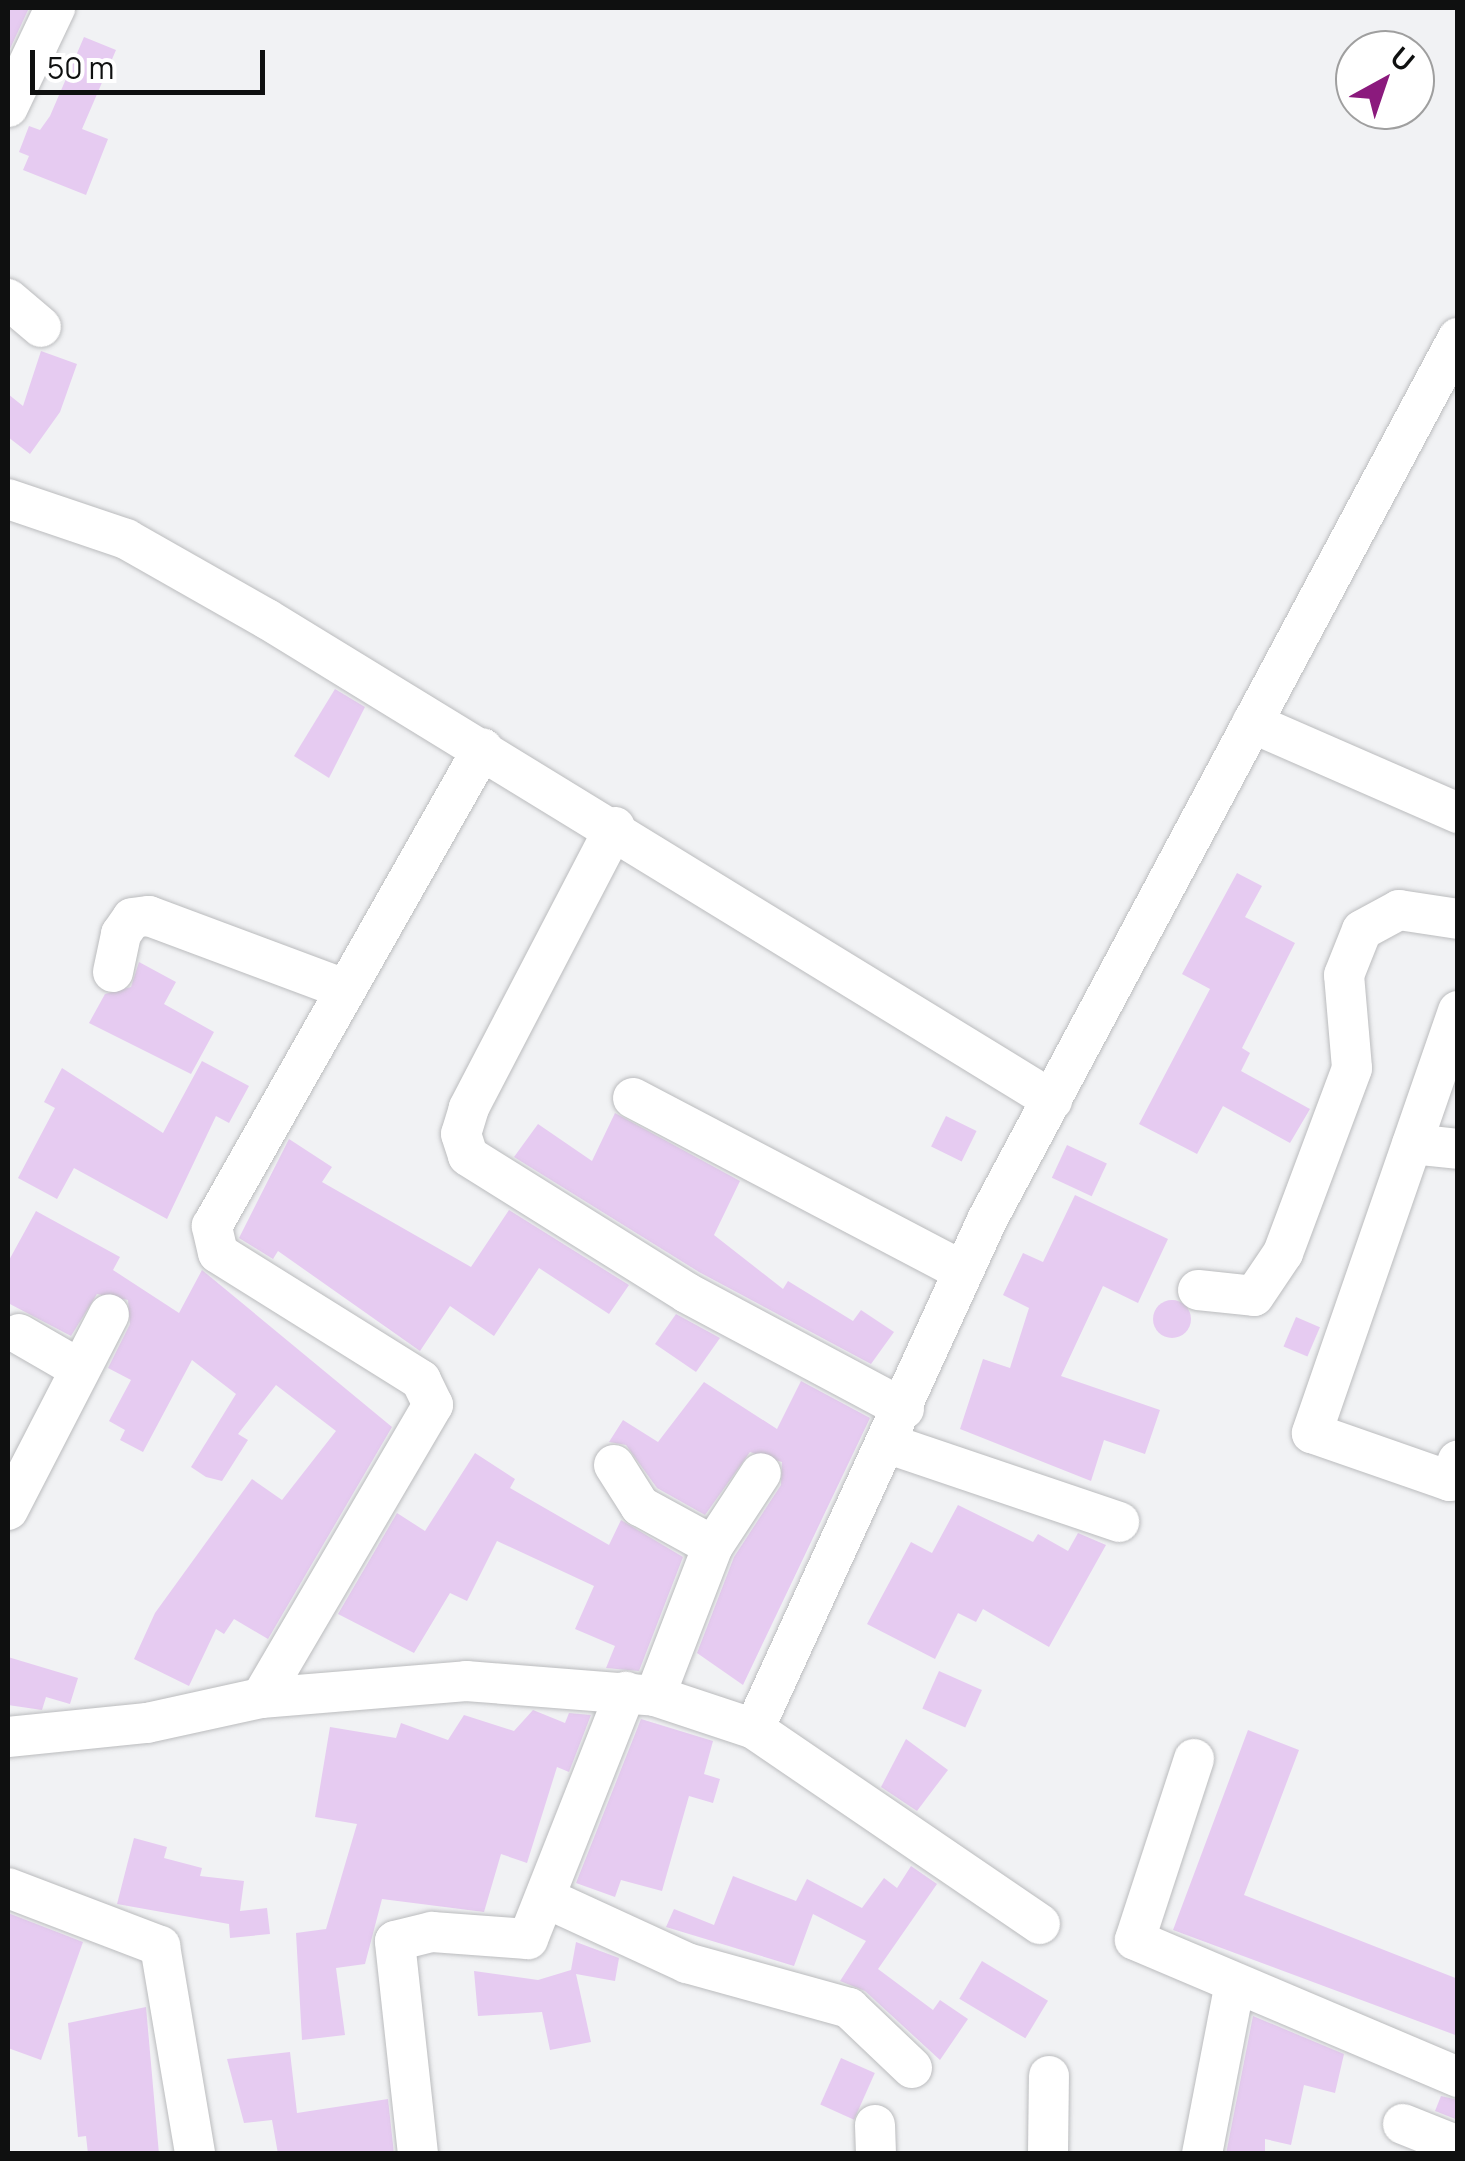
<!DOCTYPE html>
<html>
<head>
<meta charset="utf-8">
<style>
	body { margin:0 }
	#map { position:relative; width:1465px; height:2161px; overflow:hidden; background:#f1f2f4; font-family:Manrope,sans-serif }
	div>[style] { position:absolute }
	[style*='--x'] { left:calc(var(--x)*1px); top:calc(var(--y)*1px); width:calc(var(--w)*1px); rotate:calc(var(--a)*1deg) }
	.building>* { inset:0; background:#e6cbf1; transform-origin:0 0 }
	.round { border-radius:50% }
	.roads { filter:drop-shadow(0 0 2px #bbbcbe) drop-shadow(0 0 2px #bbbcbe) }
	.minor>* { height:40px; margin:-20px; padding:0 20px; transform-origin:20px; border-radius:20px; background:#fff }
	span { translate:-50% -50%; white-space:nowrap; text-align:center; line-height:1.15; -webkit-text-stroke:8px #fff; paint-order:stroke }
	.frame { position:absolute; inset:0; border:10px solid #0f1010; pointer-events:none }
	.north { position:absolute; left:1335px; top:30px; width:100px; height:100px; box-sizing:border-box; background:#fff; border:2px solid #9f9f9f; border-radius:50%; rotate:40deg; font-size:28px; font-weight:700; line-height:40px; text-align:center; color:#0f1010 }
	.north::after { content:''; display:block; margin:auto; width:35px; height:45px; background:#8b1a7d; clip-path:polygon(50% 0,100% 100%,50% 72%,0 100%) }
	.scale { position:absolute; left:30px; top:50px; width:235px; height:45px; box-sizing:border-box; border:5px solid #0f1010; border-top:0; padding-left:12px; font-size:30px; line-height:35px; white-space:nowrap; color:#0f1010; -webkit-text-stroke:8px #fff; paint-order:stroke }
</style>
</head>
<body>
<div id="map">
	<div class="building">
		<div style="clip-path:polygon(8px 8px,29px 8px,8px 53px)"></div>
		<div style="clip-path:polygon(84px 37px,116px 50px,82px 129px,108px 139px,86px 195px,23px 170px,29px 156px,19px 152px,29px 126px,40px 130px,50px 116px)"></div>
		<div style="clip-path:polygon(41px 351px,77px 364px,60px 412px,30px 454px,8px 437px,8px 394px,23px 406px)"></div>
		<div style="clip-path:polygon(335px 689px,365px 707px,329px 778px,294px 756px)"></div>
		<div style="clip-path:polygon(1237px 873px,1262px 886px,1245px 917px,1295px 943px,1242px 1048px,1250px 1053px,1241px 1071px,1310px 1109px,1290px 1143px,1223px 1106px,1197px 1154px,1139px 1124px,1210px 989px,1182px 974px)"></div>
		<div style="clip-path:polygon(139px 962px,176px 982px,164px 1004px,214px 1032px,191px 1074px,89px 1023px,105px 994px,131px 987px)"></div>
		<div style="clip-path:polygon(202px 1061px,249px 1086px,229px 1123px,216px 1116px,167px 1219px,74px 1168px,57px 1199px,18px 1178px,55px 1108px,44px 1102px,62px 1068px,163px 1133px)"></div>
		<div style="clip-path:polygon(615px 1113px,740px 1181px,714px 1235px,783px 1289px,788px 1281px,853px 1321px,861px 1310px,894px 1332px,871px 1364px,699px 1272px,514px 1157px,538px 1124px,592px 1161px)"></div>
		<div style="left:946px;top:1116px;width:34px;height:34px;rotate:26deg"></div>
		<div style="clip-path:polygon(289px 1139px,332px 1167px,322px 1182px,471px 1267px,509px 1210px,629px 1285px,609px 1314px,539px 1268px,494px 1336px,450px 1306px,420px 1351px,278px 1251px,273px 1259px,239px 1238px)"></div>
		<div style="left:1067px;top:1145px;width:44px;height:36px;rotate:25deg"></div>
		<div style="clip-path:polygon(1075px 1195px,1168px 1239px,1138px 1303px,1103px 1286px,1061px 1376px,1160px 1410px,1145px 1454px,1104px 1440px,1091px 1481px,960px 1429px,983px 1359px,1010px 1368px,1029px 1308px,1003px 1295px,1023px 1253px,1043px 1262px)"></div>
		<div style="clip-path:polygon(36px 1211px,120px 1257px,113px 1270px,179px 1313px,202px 1270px,392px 1427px,268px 1639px,234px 1619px,224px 1634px,216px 1629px,189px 1686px,134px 1659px,155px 1613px,252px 1479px,282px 1500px,336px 1431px,276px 1385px,238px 1434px,248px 1440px,222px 1481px,206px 1477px,191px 1467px,236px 1394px,192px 1360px,143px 1452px,120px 1440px,125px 1430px,109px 1421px,131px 1380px,108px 1368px,130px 1324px,128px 1300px,97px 1294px,71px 1336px,8px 1303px,8px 1262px)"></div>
		<div class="round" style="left:1153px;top:1300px;width:38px;height:38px"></div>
		<div style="clip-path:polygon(676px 1314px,720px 1338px,696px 1372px,655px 1344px)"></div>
		<div style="left:1296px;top:1317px;width:26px;height:32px;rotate:23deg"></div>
		<div style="clip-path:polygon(801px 1381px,870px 1418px,743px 1685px,697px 1653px,734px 1557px,781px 1485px,782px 1462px,750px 1452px,705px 1515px,657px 1488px,626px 1445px,609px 1442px,623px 1420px,658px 1442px,704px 1382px,777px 1429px)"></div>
		<div style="clip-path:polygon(475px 1453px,515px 1479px,510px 1488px,609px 1545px,621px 1520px,683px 1557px,639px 1671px,606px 1668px,615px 1646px,575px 1629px,594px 1586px,497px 1541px,467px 1601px,450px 1593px,414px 1653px,338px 1614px,397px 1513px,425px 1531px)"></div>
		<div style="clip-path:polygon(958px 1505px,1033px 1542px,1038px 1534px,1068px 1551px,1078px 1533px,1106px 1545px,1049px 1647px,983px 1609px,976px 1622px,958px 1613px,935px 1659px,867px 1624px,911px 1542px,932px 1553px)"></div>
		<div style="clip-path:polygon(8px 1657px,78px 1678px,70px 1704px,46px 1697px,42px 1710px,8px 1705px)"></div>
		<div style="left:939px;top:1671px;width:47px;height:41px;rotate:24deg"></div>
		<div style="clip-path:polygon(533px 1710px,565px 1723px,569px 1713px,591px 1715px,569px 1772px,557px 1767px,527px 1863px,501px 1854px,484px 1912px,382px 1899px,365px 1964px,336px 1968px,345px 2035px,302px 2040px,296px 1933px,326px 1929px,357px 1824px,315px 1817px,330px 1727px,396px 1738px,401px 1723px,448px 1740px,464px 1715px,514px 1731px)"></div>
		<div style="clip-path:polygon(641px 1719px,713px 1741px,704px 1774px,720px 1779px,713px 1803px,689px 1796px,662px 1891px,621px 1880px,615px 1897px,576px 1883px)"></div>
		<div style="clip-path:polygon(1248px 1730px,1299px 1750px,1244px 1895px,1458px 1979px,1458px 2036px,1173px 1930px)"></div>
		<div style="clip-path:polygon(906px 1739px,948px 1770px,917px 1811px,881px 1787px)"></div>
		<div style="clip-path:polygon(134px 1838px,167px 1847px,164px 1858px,202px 1868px,200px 1876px,244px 1881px,240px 1911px,267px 1908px,270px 1934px,230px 1938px,229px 1924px,117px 1904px)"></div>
		<div style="clip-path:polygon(911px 1866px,937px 1884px,878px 1969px,933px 2010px,940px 2000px,968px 2019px,940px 2060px,865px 1991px,840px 1981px,866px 1941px,813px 1914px,794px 1966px,666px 1927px,674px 1909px,714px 1925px,733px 1876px,796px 1901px,807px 1879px,862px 1908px,884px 1878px,897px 1888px)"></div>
		<div style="clip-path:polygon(8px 1913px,83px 1942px,41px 2060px,8px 2048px)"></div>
		<div style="clip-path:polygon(576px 1942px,619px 1958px,615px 1981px,576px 1974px,591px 2042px,550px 2050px,542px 2012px,478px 2016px,474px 1971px,538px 1980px,571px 1970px)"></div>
		<div style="left:982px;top:1961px;width:77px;height:44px;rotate:31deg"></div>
		<div style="clip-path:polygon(146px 2007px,159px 2154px,88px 2154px,86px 2136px,78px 2137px,68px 2023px)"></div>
		<div style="clip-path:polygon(1253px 2016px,1344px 2054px,1335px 2093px,1304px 2085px,1291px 2145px,1265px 2139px,1265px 2154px,1226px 2154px)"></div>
		<div style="clip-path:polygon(290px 2052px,297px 2113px,388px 2099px,394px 2154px,278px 2154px,272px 2120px,244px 2123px,227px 2059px)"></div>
		<div style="left:841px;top:2058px;width:37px;height:51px;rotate:24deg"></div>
		<div style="clip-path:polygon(1441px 2096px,1458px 2100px,1458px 2120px,1435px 2111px)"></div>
	</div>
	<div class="roads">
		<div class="minor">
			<div style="--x:8;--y:107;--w:110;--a:-64.6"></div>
			<div style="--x:8;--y:299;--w:43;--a:40.3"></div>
			<div style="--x:8;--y:499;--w:125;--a:18.7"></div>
			<div style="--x:126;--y:539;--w:162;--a:29.6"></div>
			<div style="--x:267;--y:619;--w:921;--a:31.5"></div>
			<div style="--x:1252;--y:723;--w:225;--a:23.6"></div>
			<div style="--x:615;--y:827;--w:317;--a:117.5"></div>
			<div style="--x:469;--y:1108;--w:27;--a:107"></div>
			<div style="--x:461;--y:1134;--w:23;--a:72"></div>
			<div style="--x:468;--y:1156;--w:258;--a:32"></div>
			<div style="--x:687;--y:1293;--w:246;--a:28.1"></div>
			<div style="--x:113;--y:972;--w:39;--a:-78"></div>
			<div style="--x:121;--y:934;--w:19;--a:-55"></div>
			<div style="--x:132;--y:918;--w:17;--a:-7"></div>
			<div style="--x:149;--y:916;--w:208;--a:20.5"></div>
			<div style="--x:1458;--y:1011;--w:447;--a:109.1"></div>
			<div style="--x:1312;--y:1433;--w:146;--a:19.2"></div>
			<div style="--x:1450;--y:1481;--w:22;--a:-69"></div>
			<div style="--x:633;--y:1098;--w:372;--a:27.7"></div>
			<div style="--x:1412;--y:1144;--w:46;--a:6.2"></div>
			<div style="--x:1198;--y:1290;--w:56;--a:6.1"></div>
			<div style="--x:1254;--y:1296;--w:52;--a:-56"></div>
			<div style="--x:1283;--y:1253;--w:197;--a:-69.5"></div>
			<div style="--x:1352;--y:1068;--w:93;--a:-94.9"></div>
			<div style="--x:1344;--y:975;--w:48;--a:-68.2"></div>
			<div style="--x:1362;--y:930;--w:42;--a:-28.4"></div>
			<div style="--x:1399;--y:910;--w:60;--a:8.7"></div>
			<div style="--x:19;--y:1334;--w:68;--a:30"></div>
			<div style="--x:889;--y:1444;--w:243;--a:18.7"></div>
			<div style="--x:614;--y:1465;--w:49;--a:57.6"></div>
			<div style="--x:640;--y:1506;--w:83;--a:28.7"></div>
			<div style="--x:8;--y:1510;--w:220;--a:-62.7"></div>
			<div style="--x:655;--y:1696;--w:161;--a:-68.9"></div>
			<div style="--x:713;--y:1546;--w:87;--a:-56.7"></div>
			<div style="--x:261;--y:1698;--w:340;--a:-59.6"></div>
			<div style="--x:433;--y:1405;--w:28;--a:-116"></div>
			<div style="--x:421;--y:1380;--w:239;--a:-148"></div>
			<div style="--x:218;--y:1253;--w:28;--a:-103"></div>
			<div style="--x:212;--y:1226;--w:549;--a:-60.45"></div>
			<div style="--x:754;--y:1729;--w:346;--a:34.3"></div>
			<div style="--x:8;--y:1737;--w:140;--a:-5.8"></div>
			<div style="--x:147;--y:1723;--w:117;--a:-12.4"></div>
			<div style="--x:261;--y:1698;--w:206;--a:-4.7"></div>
			<div style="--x:466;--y:1681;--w:190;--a:4.5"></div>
			<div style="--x:655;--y:1696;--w:104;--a:18.4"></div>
			<div style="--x:754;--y:1729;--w:560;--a:-65.4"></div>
			<div style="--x:987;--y:1220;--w:1000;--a:-61.9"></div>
			<div style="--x:1194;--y:1759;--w:190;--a:108.1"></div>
			<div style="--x:1135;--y:1940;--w:351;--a:23"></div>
			<div style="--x:8;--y:1888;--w:163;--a:20.9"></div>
			<div style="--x:160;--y:1946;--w:211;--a:80.4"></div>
			<div style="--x:550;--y:1900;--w:151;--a:24.7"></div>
			<div style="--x:687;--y:1963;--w:168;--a:15.5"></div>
			<div style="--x:849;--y:2008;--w:87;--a:43.6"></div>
			<div style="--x:1403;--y:2124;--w:59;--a:21.8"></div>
			<div style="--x:875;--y:2125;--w:29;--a:88"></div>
			<div style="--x:418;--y:2154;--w:214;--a:-96.2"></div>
			<div style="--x:395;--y:1941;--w:38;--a:-14"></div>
			<div style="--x:432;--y:1932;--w:96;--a:4.2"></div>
			<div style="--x:528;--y:1939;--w:266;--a:-68.4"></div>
			<div style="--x:1048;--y:2154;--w:78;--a:-89.3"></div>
			<div style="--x:1202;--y:2154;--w:169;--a:-79.1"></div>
		</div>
	</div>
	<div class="frame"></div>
	<div class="north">U</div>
	<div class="scale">50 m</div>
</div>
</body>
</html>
